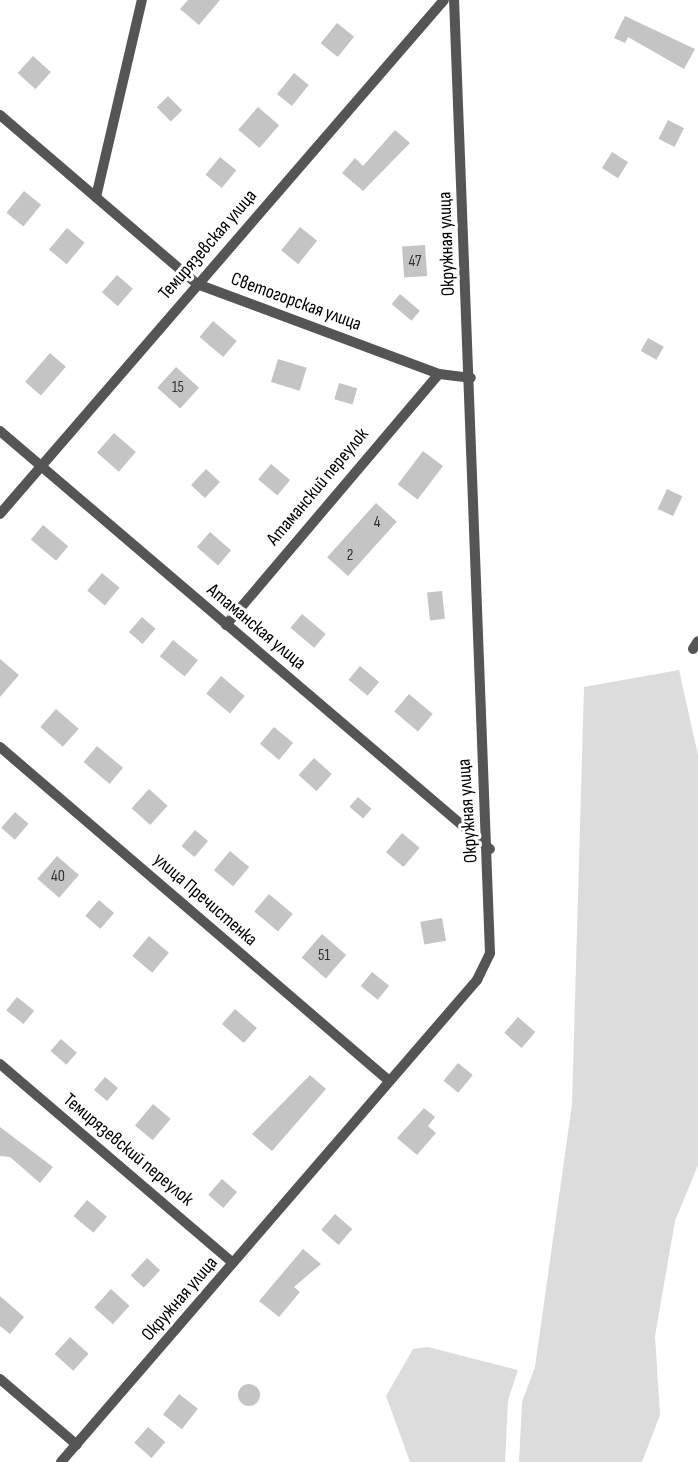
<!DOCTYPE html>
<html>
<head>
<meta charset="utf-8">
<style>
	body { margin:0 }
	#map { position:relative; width:698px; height:1462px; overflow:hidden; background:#fff; font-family:"Sofia Sans Condensed",sans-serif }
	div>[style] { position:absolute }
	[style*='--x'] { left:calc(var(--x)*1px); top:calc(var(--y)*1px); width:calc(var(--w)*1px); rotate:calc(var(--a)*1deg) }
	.green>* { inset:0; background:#dcdcdc }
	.building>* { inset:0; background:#c4c4c4; transform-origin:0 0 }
	.round { border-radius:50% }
	.minor>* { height:10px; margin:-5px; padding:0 5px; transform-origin:5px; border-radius:5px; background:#555 }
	span { translate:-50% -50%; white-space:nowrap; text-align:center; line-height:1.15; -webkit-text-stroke:6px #fff; paint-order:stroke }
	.number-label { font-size:16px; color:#313131 }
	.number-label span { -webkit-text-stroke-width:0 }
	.street-label { font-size:19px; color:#000 }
</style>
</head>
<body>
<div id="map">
	<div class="green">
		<div style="clip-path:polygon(679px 670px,698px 755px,698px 1165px,675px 1221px,655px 1336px,660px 1415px,642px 1462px,519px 1462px,522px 1402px,535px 1367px,572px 1104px,584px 687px)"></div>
		<div style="clip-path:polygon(428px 1347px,518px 1370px,508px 1400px,505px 1462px,410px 1462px,386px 1396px,413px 1349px)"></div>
	</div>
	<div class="building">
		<div style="clip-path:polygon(188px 0,220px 0,199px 25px,180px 9px)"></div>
		<div style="clip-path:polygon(625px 16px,695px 49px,684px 69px,628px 37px,625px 43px,614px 38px)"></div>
		<div style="left:337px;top:23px;width:22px;height:26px;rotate:39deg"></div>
		<div style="left:33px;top:56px;width:24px;height:23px;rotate:42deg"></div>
		<div style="left:294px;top:73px;width:19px;height:27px;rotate:39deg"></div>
		<div style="left:168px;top:96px;width:20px;height:16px;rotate:45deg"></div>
		<div style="left:258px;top:107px;width:28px;height:30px;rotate:41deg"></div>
		<div style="left:668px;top:120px;width:18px;height:21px;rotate:27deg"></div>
		<div style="clip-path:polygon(395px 130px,410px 143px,363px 191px,342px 173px,355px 158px,363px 166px)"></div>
		<div style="left:612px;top:152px;width:19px;height:19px;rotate:32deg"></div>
		<div style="left:220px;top:157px;width:21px;height:23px;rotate:39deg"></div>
		<div style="left:24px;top:191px;width:22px;height:28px;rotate:39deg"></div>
		<div style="left:300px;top:227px;width:22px;height:30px;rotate:39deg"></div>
		<div style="left:67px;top:228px;width:23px;height:28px;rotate:40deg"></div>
		<div style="left:425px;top:245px;width:31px;height:23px;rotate:86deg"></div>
		<div style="left:117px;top:275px;width:21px;height:23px;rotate:41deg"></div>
		<div style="left:400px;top:294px;width:26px;height:13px;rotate:40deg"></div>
		<div style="left:213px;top:321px;width:31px;height:21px;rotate:40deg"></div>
		<div style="left:648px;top:338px;width:18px;height:15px;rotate:29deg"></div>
		<div style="left:50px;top:353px;width:21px;height:38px;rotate:41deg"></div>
		<div style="left:278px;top:359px;width:30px;height:24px;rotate:17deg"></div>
		<div style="left:176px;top:367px;width:31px;height:28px;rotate:42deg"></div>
		<div style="left:339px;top:383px;width:19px;height:17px;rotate:16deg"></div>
		<div style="left:114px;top:433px;width:29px;height:26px;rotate:41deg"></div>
		<div style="left:423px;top:451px;width:25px;height:42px;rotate:37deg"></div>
		<div style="left:271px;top:464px;width:25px;height:20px;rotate:40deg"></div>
		<div style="left:206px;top:469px;width:19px;height:22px;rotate:43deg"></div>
		<div style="left:667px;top:489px;width:17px;height:22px;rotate:25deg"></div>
		<div style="left:376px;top:503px;width:28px;height:73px;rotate:42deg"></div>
		<div style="left:43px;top:525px;width:33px;height:19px;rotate:40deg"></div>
		<div style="left:210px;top:532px;width:28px;height:20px;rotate:41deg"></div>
		<div style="left:102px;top:573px;width:23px;height:23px;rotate:40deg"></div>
		<div style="left:442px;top:591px;width:28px;height:15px;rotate:84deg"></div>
		<div style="left:302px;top:614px;width:31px;height:18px;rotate:40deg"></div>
		<div style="left:142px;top:617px;width:18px;height:20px;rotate:41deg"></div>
		<div style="left:173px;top:640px;width:32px;height:21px;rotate:39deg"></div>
		<div style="clip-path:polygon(0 659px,19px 675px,0 697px)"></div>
		<div style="left:360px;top:666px;width:25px;height:18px;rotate:40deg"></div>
		<div style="left:221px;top:676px;width:31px;height:23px;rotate:40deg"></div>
		<div style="left:409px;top:694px;width:31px;height:23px;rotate:40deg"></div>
		<div style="left:56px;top:709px;width:30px;height:24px;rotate:41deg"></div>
		<div style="left:274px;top:727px;width:25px;height:22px;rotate:40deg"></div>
		<div style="left:97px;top:746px;width:34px;height:21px;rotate:40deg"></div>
		<div style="left:314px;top:758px;width:24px;height:23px;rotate:42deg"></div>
		<div style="left:149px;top:789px;width:25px;height:26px;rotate:42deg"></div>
		<div style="left:358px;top:797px;width:18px;height:13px;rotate:41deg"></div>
		<div style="left:15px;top:812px;width:18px;height:21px;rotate:41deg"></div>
		<div style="left:195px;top:830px;width:17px;height:21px;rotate:40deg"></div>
		<div style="left:402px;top:833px;width:23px;height:25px;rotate:40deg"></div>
		<div style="left:230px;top:851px;width:25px;height:25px;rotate:40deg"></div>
		<div style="left:57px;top:856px;width:29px;height:30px;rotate:41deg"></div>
		<div style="left:269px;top:894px;width:31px;height:23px;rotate:40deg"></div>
		<div style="left:99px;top:900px;width:20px;height:21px;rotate:41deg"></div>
		<div style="left:442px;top:918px;width:23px;height:22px;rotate:80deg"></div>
		<div style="left:322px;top:934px;width:32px;height:31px;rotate:41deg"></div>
		<div style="left:149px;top:936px;width:26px;height:26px;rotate:40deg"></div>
		<div style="left:372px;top:972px;width:22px;height:18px;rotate:39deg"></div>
		<div style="left:17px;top:997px;width:22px;height:17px;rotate:39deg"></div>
		<div style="left:235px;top:1009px;width:29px;height:20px;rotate:41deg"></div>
		<div style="left:518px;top:1017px;width:23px;height:21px;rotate:41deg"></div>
		<div style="left:61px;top:1039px;width:21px;height:16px;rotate:41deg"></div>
		<div style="left:458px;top:1063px;width:19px;height:23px;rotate:39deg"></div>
		<div style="clip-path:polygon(310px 1075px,326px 1089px,272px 1151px,252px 1134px)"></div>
		<div style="left:105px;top:1077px;width:17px;height:17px;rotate:40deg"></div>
		<div style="left:153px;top:1104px;width:23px;height:28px;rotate:40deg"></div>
		<div style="clip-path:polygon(424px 1108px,435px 1117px,428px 1126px,436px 1133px,417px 1155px,397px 1138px)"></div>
		<div style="clip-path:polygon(0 1127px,53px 1167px,40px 1183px,10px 1157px,0 1156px)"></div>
		<div style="left:222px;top:1179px;width:20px;height:21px;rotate:41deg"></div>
		<div style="left:87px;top:1200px;width:26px;height:21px;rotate:40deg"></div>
		<div style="left:335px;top:1214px;width:23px;height:21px;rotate:41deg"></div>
		<div style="clip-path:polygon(303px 1249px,321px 1264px,294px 1287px,300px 1292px,279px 1317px,259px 1301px)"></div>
		<div style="left:147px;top:1258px;width:18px;height:24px;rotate:43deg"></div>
		<div style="left:111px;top:1289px;width:25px;height:25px;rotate:42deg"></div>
		<div style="clip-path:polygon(0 1296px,24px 1317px,10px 1334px,0 1326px)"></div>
		<div style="left:70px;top:1337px;width:25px;height:23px;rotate:42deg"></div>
		<div class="round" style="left:238px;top:1384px;width:22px;height:22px"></div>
		<div style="left:179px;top:1394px;width:24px;height:26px;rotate:38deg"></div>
		<div style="left:148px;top:1427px;width:23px;height:21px;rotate:41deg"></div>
	</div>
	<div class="minor">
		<div style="--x:0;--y:115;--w:260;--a:40.6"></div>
		<div style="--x:197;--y:284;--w:258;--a:20.4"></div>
		<div style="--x:439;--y:374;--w:32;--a:7"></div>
		<div style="--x:96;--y:197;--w:202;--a:-76.9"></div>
		<div style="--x:0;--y:431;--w:644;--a:40.47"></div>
		<div style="--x:0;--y:514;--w:679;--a:-49.18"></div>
		<div style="--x:226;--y:625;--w:329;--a:-49.7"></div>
		<div style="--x:693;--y:649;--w:9;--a:-58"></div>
		<div style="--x:0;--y:747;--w:510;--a:40.63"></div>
		<div style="--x:0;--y:1064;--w:306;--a:40.5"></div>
		<div style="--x:0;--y:1379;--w:101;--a:40.6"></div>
		<div style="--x:61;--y:1462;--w:637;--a:-49.2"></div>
		<div style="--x:477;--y:980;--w:30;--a:-64"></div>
		<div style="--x:490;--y:953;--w:954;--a:-92.16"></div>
	</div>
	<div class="number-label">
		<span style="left:415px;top:262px">47</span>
		<span style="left:178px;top:388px">15</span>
		<span style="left:377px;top:523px">4</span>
		<span style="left:350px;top:556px">2</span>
		<span style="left:58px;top:877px">40</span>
		<span style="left:324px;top:956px">51</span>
	</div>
	<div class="street-label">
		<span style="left:447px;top:244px;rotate:-92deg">Окружная улица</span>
		<span style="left:208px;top:245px;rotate:-49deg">Темирязевская улица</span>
		<span style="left:296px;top:302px;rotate:20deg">Светогорская улица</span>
		<span style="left:318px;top:487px;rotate:-50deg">Атаманский переулок</span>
		<span style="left:256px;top:627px;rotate:40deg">Атаманская улица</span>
		<span style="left:468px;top:811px;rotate:-94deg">Окружная улица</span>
		<span style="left:205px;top:900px;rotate:41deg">улица Пречистенка</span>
		<span style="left:128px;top:1150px;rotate:40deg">Темирязевский переулок</span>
		<span style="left:180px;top:1299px;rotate:-49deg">Окружная улица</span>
	</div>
</div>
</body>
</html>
